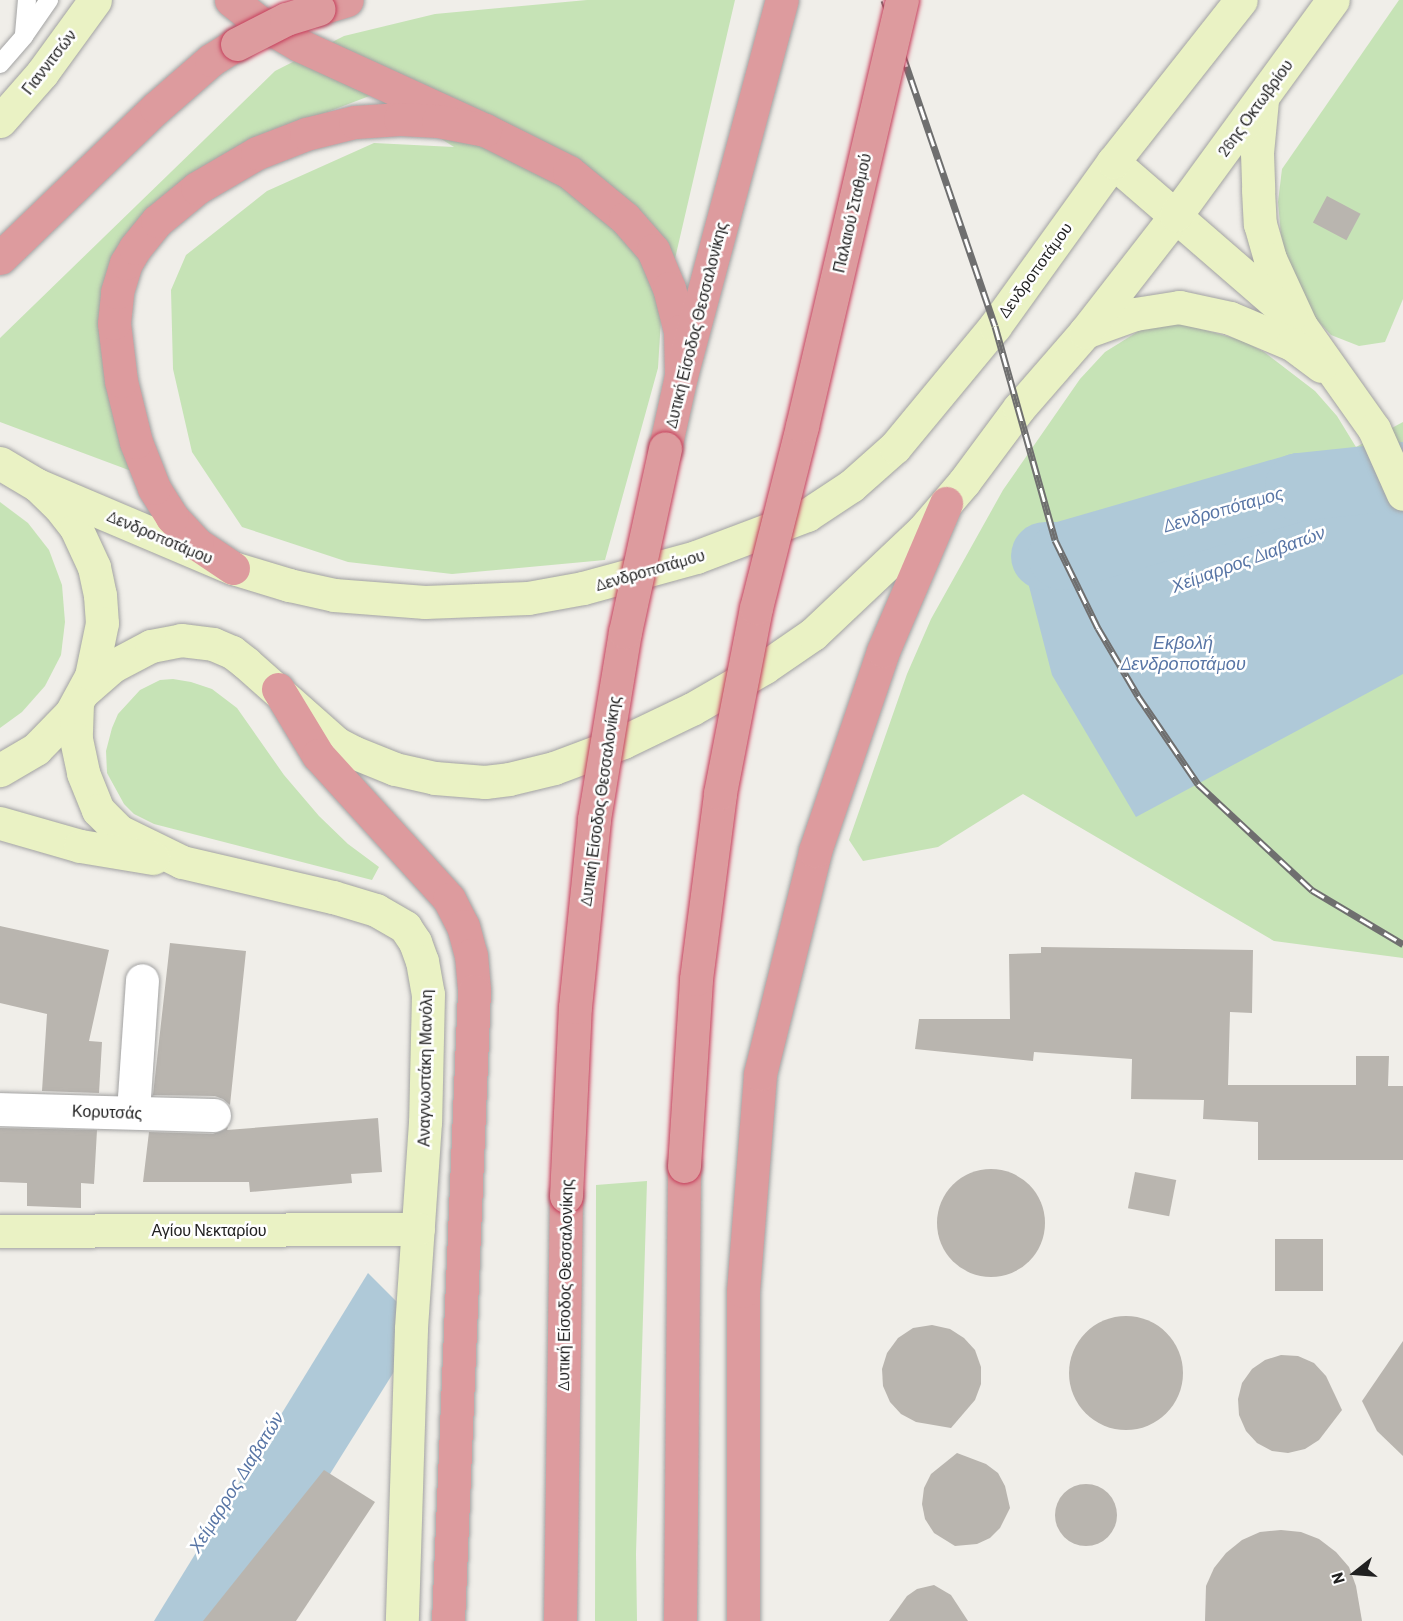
<!DOCTYPE html>
<html>
<head>
<meta charset="utf-8">
<style>
	body { margin:0 }
	#map { position:relative; width:1403px; height:1621px; overflow:hidden; background:#f0eee9; font-family:Barlow,sans-serif }
	div>[style] { position:absolute }
	[style*='--x'] { left:calc(var(--x)*1px); top:calc(var(--y)*1px); width:calc(var(--w)*1px); rotate:calc(var(--a)*1deg) }
	.grass>* { inset:0; background:#c6e3b6 }
	.water>* { inset:0; background:#afc9d8 }
	.river>* { height:68px; margin:-34px; padding:0 34px; transform-origin:34px; border-radius:34px; background:#afc9d8 }
	.building>* { inset:0; background:#b9b5af; transform-origin:0 0 }
	.round { border-radius:50% }
	.roads { filter:drop-shadow(0 0 2px #a2a2a2) drop-shadow(0 0 2px #a2a2a2) }
	.lane>* { height:18px; margin:-9px; padding:0 9px; transform-origin:9px; border-radius:9px; background:#fff }
	.street>* { height:33px; margin:-16.5px; padding:0 16.5px; transform-origin:16.5px; border-radius:16.5px; background:#fff }
	.secondary>* { height:33px; margin:-16.5px; padding:0 16.5px; transform-origin:16.5px; border-radius:16.5px; background:#eaf2c4 }
	.highway>* { height:33px; margin:-16.5px; padding:0 16.5px; transform-origin:16.5px; border-radius:16.5px; background:#dd9b9e }
	.rail>* { height:7px; margin-top:-3.5px; transform-origin:0; background:repeating-linear-gradient(90deg,#fff 0 14px,#6f6f6f 0 28px); box-sizing:border-box; border-block:2px solid #6f6f6f }
	.bridges { filter:drop-shadow(0 0 2px #c63e5b) drop-shadow(0 0 2px #c63e5b) }
	.highway-bridge>* { height:33px; margin:-16.5px; padding:0 16.5px; transform-origin:16.5px; border-radius:16.5px; background:#dd9b9e }
	span { translate:-50% -50%; white-space:nowrap; text-align:center; line-height:1.15; -webkit-text-stroke:5px #fff; paint-order:stroke }
	.street-label { font-size:16px; color:#212121 }
	.water-label { font-size:18px; color:#5875a5; font-style:italic }
	.north { position:absolute; left:1325px; top:1543px; width:60px; height:60px; -webkit-text-stroke:4px #fff; paint-order:stroke; rotate:253deg; font-size:16px; font-weight:700; line-height:24px; text-align:center; color:#212121 }
	.north::after { content:''; display:block; margin:auto; width:21px; height:27px; background:#212121; clip-path:polygon(50% 0,100% 100%,50% 72%,0 100%) }
</style>
</head>
<body>
<div id="map">
	<div class="grass">
		<div style="clip-path:polygon(587px 0,735px 0,661px 319px,658px 368px,605px 560px,452px 574px,348px 562px,242px 527px,192px 452px,173px 369px,171px 290px,186px 255px,267px 191px,374px 143px,454px 147px,372px 95px,244px 144px,103px 297px,134px 472px,0 422px,0 338px,275px 71px,344px 36px,435px 14px)"></div>
		<div style="clip-path:polygon(1399px 0,1403px 0,1403px 299px,1385px 342px,1359px 346px,1331px 335px,1316px 319px,1288px 265px,1281px 235px,1278px 202px,1282px 169px)"></div>
		<div style="clip-path:polygon(1179px 323px,1241px 340px,1264px 352px,1315px 391px,1337px 416px,1356px 447px,1403px 422px,1403px 958px,1274px 941px,1023px 794px,938px 847px,863px 861px,849px 840px,907px 674px,931px 619px,1003px 490px,1080px 379px,1105px 352px,1142px 329px)"></div>
		<div style="clip-path:polygon(0 502px,28px 523px,49px 550px,62px 585px,65px 622px,61px 655px,45px 686px,22px 712px,0 728px)"></div>
		<div style="clip-path:polygon(173px 679px,191px 682px,212px 689px,237px 708px,284px 775px,319px 816px,348px 844px,379px 867px,372px 880px,154px 824px,134px 814px,124px 804px,107px 773px,106px 751px,112px 728px,118px 714px,140px 690px,160px 680px)"></div>
		<div style="clip-path:polygon(647px 1181px,636px 1554px,637px 1621px,595px 1621px,596px 1185px)"></div>
	</div>
	<div class="water">
		<div style="clip-path:polygon(1403px 452px,1403px 674px,1136px 817px,1052px 675px,1023px 563px,1258px 509px)"></div>
		<div style="clip-path:polygon(368px 1273px,422px 1327px,238px 1621px,154px 1621px)"></div>
	</div>
	<div class="river">
		<div style="--x:1045;--y:556;--w:17;--a:0"></div>
		<div style="--x:1062;--y:556;--w:247;--a:-16.2"></div>
		<div style="--x:1299;--y:487;--w:105;--a:-6"></div>
	</div>
	<div class="building">
		<div style="left:1327px;top:196px;width:38px;height:30px;rotate:28deg"></div>
		<div style="clip-path:polygon(0 926px,109px 950px,89px 1041px,102px 1042px,99px 1093px,42px 1091px,47px 1014px,0 1003px)"></div>
		<div style="clip-path:polygon(170px 943px,246px 951px,230px 1105px,223px 1099px,215px 1096px,153px 1095px)"></div>
		<div style="clip-path:polygon(1041px 947px,1253px 950px,1252px 1013px,1230px 1012px,1228px 1085px,1356px 1085px,1356px 1056px,1389px 1056px,1388px 1086px,1403px 1086px,1403px 1160px,1258px 1160px,1258px 1122px,1203px 1119px,1204px 1100px,1131px 1099px,1132px 1059px,1034px 1052px,1033px 1061px,915px 1049px,919px 1019px,1010px 1019px,1009px 954px,1041px 953px)"></div>
		<div style="clip-path:polygon(378px 1118px,382px 1172px,351px 1174px,352px 1183px,250px 1192px,249px 1182px,143px 1182px,149px 1132px,213px 1134px,228px 1127px,227px 1130px)"></div>
		<div style="clip-path:polygon(0 1128px,97px 1130px,94px 1184px,81px 1183px,81px 1208px,27px 1206px,27px 1183px,0 1182px)"></div>
		<div class="round" style="left:937px;top:1169px;width:108px;height:108px"></div>
		<div style="left:1135px;top:1172px;width:42px;height:37px;rotate:11deg"></div>
		<div style="left:1275px;top:1239px;width:48px;height:52px"></div>
		<div class="round" style="left:1069px;top:1316px;width:114px;height:114px"></div>
		<div style="clip-path:polygon(932px 1325px,950px 1329px,964px 1338px,975px 1350px,981px 1367px,981px 1384px,975px 1400px,951px 1428px,916px 1422px,901px 1414px,890px 1402px,883px 1386px,882px 1369px,887px 1353px,898px 1338px,913px 1328px)"></div>
		<div style="clip-path:polygon(1403px 1341px,1403px 1456px,1377px 1431px,1362px 1401px)"></div>
		<div style="clip-path:polygon(1281px 1355px,1298px 1356px,1314px 1363px,1326px 1376px,1342px 1410px,1319px 1440px,1305px 1449px,1288px 1453px,1272px 1451px,1257px 1443px,1246px 1431px,1239px 1415px,1238px 1399px,1242px 1383px,1252px 1369px,1265px 1360px)"></div>
		<div style="clip-path:polygon(957px 1453px,986px 1464px,998px 1473px,1005px 1486px,1010px 1508px,1000px 1528px,990px 1538px,977px 1544px,955px 1546px,934px 1533px,925px 1519px,922px 1504px,924px 1488px,931px 1474px)"></div>
		<div style="clip-path:polygon(324px 1470px,375px 1502px,296px 1621px,203px 1621px)"></div>
		<div class="round" style="left:1055px;top:1484px;width:62px;height:62px"></div>
		<div style="clip-path:polygon(1281px 1530px,1301px 1532px,1319px 1539px,1336px 1552px,1349px 1567px,1356px 1586px,1362px 1621px,1205px 1621px,1206px 1586px,1214px 1568px,1226px 1553px,1242px 1540px,1260px 1532px)"></div>
		<div style="clip-path:polygon(934px 1585px,951px 1595px,968px 1621px,889px 1621px,907px 1596px,917px 1589px)"></div>
	</div>
	<div class="roads">
		<div class="lane">
			<div style="--x:24;--y:34;--w:34;--a:-85"></div>
			<div style="--x:0;--y:64;--w:37;--a:-49"></div>
			<div style="--x:24;--y:36;--w:44;--a:-55.2"></div>
		</div>
		<div class="street">
			<div style="--x:0;--y:1109;--w:214;--a:1.6"></div>
			<div style="--x:133;--y:1112;--w:132;--a:-86.1"></div>
		</div>
		<div class="secondary">
			<div style="--x:1262;--y:100;--w:53;--a:95.4"></div>
			<div style="--x:1257;--y:153;--w:37;--a:88"></div>
			<div style="--x:1258;--y:190;--w:34;--a:87"></div>
			<div style="--x:1260;--y:224;--w:36;--a:74"></div>
			<div style="--x:1270;--y:259;--w:74;--a:65.2"></div>
			<div style="--x:1301;--y:326;--w:126;--a:54.7"></div>
			<div style="--x:1374;--y:429;--w:71;--a:66"></div>
			<div style="--x:0;--y:121;--w:64;--a:-48.8"></div>
			<div style="--x:42;--y:73;--w:90;--a:-54"></div>
			<div style="--x:1113;--y:162;--w:235;--a:40.9"></div>
			<div style="--x:1085;--y:332;--w:53;--a:-19.8"></div>
			<div style="--x:1135;--y:314;--w:45;--a:-9"></div>
			<div style="--x:1179;--y:307;--w:52;--a:12.2"></div>
			<div style="--x:1230;--y:318;--w:67;--a:22.8"></div>
			<div style="--x:1292;--y:344;--w:36;--a:37"></div>
			<div style="--x:0;--y:463;--w:43;--a:30.7"></div>
			<div style="--x:37;--y:485;--w:30;--a:44"></div>
			<div style="--x:59;--y:506;--w:28;--a:52"></div>
			<div style="--x:76;--y:528;--w:43;--a:65.2"></div>
			<div style="--x:94;--y:567;--w:29;--a:78"></div>
			<div style="--x:100;--y:595;--w:28;--a:86"></div>
			<div style="--x:102;--y:623;--w:54;--a:101.7"></div>
			<div style="--x:91;--y:676;--w:42;--a:118.4"></div>
			<div style="--x:71;--y:713;--w:50;--a:134.2"></div>
			<div style="--x:36;--y:749;--w:42;--a:149.7"></div>
			<div style="--x:37;--y:485;--w:213;--a:23"></div>
			<div style="--x:233;--y:568;--w:59;--a:16.9"></div>
			<div style="--x:289;--y:585;--w:46;--a:12.5"></div>
			<div style="--x:334;--y:595;--w:91;--a:4.4"></div>
			<div style="--x:425;--y:602;--w:103;--a:-2.2"></div>
			<div style="--x:528;--y:598;--w:56;--a:-10.3"></div>
			<div style="--x:583;--y:588;--w:117;--a:-15.3"></div>
			<div style="--x:696;--y:557;--w:119;--a:-20.7"></div>
			<div style="--x:807;--y:515;--w:53;--a:-33.4"></div>
			<div style="--x:851;--y:486;--w:59;--a:-41.6"></div>
			<div style="--x:895;--y:447;--w:157;--a:-50.4"></div>
			<div style="--x:995;--y:326;--w:202;--a:-54.3"></div>
			<div style="--x:1113;--y:162;--w:206;--a:-51.7"></div>
			<div style="--x:84;--y:691;--w:38;--a:-41"></div>
			<div style="--x:113;--y:666;--w:43;--a:-27.8"></div>
			<div style="--x:151;--y:646;--w:31;--a:-11"></div>
			<div style="--x:181;--y:640;--w:32;--a:7"></div>
			<div style="--x:213;--y:644;--w:21;--a:23"></div>
			<div style="--x:232;--y:652;--w:18;--a:38"></div>
			<div style="--x:246;--y:663;--w:120;--a:41.6"></div>
			<div style="--x:336;--y:743;--w:19;--a:28"></div>
			<div style="--x:353;--y:752;--w:45;--a:22"></div>
			<div style="--x:395;--y:769;--w:41;--a:12.7"></div>
			<div style="--x:435;--y:778;--w:50;--a:4.6"></div>
			<div style="--x:485;--y:782;--w:24;--a:-7"></div>
			<div style="--x:509;--y:779;--w:46;--a:-13.7"></div>
			<div style="--x:554;--y:768;--w:74;--a:-20.6"></div>
			<div style="--x:623;--y:742;--w:76;--a:-25.6"></div>
			<div style="--x:692;--y:709;--w:84;--a:-29.9"></div>
			<div style="--x:765;--y:667;--w:58;--a:-34.5"></div>
			<div style="--x:813;--y:634;--w:151;--a:-43.4"></div>
			<div style="--x:923;--y:530;--w:63;--a:-49.5"></div>
			<div style="--x:964;--y:482;--w:92;--a:-53.4"></div>
			<div style="--x:1019;--y:408;--w:101;--a:-49"></div>
			<div style="--x:1085;--y:332;--w:148;--a:-52.1"></div>
			<div style="--x:1176;--y:215;--w:266;--a:-53.9"></div>
			<div style="--x:77;--y:703;--w:36;--a:92"></div>
			<div style="--x:76;--y:739;--w:35;--a:78"></div>
			<div style="--x:83;--y:773;--w:40;--a:68"></div>
			<div style="--x:98;--y:810;--w:30;--a:45"></div>
			<div style="--x:119;--y:831;--w:70;--a:26.2"></div>
			<div style="--x:182;--y:862;--w:155;--a:13.1"></div>
			<div style="--x:333;--y:897;--w:45;--a:16.8"></div>
			<div style="--x:376;--y:910;--w:34;--a:30"></div>
			<div style="--x:405;--y:927;--w:18;--a:56"></div>
			<div style="--x:415;--y:942;--w:20;--a:70"></div>
			<div style="--x:422;--y:961;--w:34;--a:80"></div>
			<div style="--x:428;--y:994;--w:128;--a:91.3"></div>
			<div style="--x:425;--y:1122;--w:207;--a:93.9"></div>
			<div style="--x:411;--y:1329;--w:292;--a:91.8"></div>
			<div style="--x:0;--y:823;--w:83;--a:16"></div>
			<div style="--x:80;--y:846;--w:74;--a:9.3"></div>
			<div style="--x:0;--y:1231;--w:418;--a:-0.3"></div>
		</div>
		<div class="highway">
			<div style="--x:231;--y:0;--w:36;--a:38"></div>
			<div style="--x:259;--y:22;--w:46;--a:29.9"></div>
			<div style="--x:299;--y:45;--w:205;--a:24.6"></div>
			<div style="--x:485;--y:130;--w:94;--a:26.6"></div>
			<div style="--x:569;--y:172;--w:72;--a:39.4"></div>
			<div style="--x:625;--y:218;--w:43;--a:48.8"></div>
			<div style="--x:653;--y:250;--w:41;--a:67.2"></div>
			<div style="--x:669;--y:288;--w:44;--a:75.7"></div>
			<div style="--x:680;--y:331;--w:45;--a:88.7"></div>
			<div style="--x:318;--y:9;--w:30;--a:-17"></div>
			<div style="--x:0;--y:258;--w:216;--a:-43.9"></div>
			<div style="--x:156;--y:108;--w:73;--a:-41.1"></div>
			<div style="--x:211;--y:60;--w:31;--a:-32"></div>
			<div style="--x:665;--y:448;--w:74;--a:-77.5"></div>
			<div style="--x:681;--y:376;--w:389;--a:-75"></div>
			<div style="--x:233;--y:568;--w:43;--a:-146.3"></div>
			<div style="--x:197;--y:544;--w:37;--a:-133"></div>
			<div style="--x:172;--y:517;--w:34;--a:-122"></div>
			<div style="--x:154;--y:488;--w:49;--a:-111.4"></div>
			<div style="--x:136;--y:442;--w:63;--a:-103.8"></div>
			<div style="--x:121;--y:381;--w:58;--a:-96.9"></div>
			<div style="--x:114;--y:323;--w:31;--a:-84"></div>
			<div style="--x:117;--y:292;--w:30;--a:-73"></div>
			<div style="--x:126;--y:263;--w:17;--a:-59"></div>
			<div style="--x:135;--y:248;--w:35;--a:-51"></div>
			<div style="--x:157;--y:221;--w:52;--a:-39.5"></div>
			<div style="--x:197;--y:188;--w:69;--a:-30.3"></div>
			<div style="--x:257;--y:153;--w:53;--a:-21.2"></div>
			<div style="--x:306;--y:134;--w:50;--a:-13.8"></div>
			<div style="--x:355;--y:122;--w:45;--a:-3.8"></div>
			<div style="--x:400;--y:119;--w:38;--a:3"></div>
			<div style="--x:438;--y:121;--w:48;--a:10.8"></div>
			<div style="--x:278;--y:689;--w:77;--a:58.8"></div>
			<div style="--x:318;--y:755;--w:195;--a:47.7"></div>
			<div style="--x:449;--y:899;--w:30;--a:63"></div>
			<div style="--x:463;--y:926;--w:30;--a:75"></div>
			<div style="--x:471;--y:955;--w:36;--a:85"></div>
			<div style="--x:474;--y:991;--w:631;--a:92.36"></div>
			<div style="--x:560;--y:1621;--w:425;--a:-89.2"></div>
			<div style="--x:680;--y:1621;--w:455;--a:-89.5"></div>
			<div style="--x:743;--y:1621;--w:330;--a:-90"></div>
			<div style="--x:743;--y:1291;--w:218;--a:-85.5"></div>
			<div style="--x:760;--y:1074;--w:230;--a:-76.1"></div>
			<div style="--x:815;--y:851;--w:211;--a:-71.2"></div>
			<div style="--x:883;--y:651;--w:161;--a:-66.9"></div>
		</div>
	</div>
	<div class="rail">
		<div style="--x:884;--y:0;--w:344;--a:71.2"></div>
		<div style="--x:995;--y:326;--w:222;--a:74.3"></div>
		<div style="--x:1055;--y:540;--w:98;--a:64"></div>
		<div style="--x:1098;--y:628;--w:79;--a:59.5"></div>
		<div style="--x:1138;--y:696;--w:107;--a:55.7"></div>
		<div style="--x:1198;--y:784;--w:156;--a:42.9"></div>
		<div style="--x:1312;--y:890;--w:106;--a:30.7"></div>
	</div>
	<div class="bridges">
		<div class="highway-bridge">
			<div style="--x:237;--y:44;--w:55;--a:-27"></div>
			<div style="--x:286;--y:19;--w:34;--a:-17"></div>
			<div style="--x:684;--y:1166;--w:187;--a:-86.3"></div>
			<div style="--x:696;--y:979;--w:188;--a:-82.6"></div>
			<div style="--x:720;--y:793;--w:188;--a:-79"></div>
			<div style="--x:756;--y:608;--w:188;--a:-75.8"></div>
			<div style="--x:802;--y:426;--w:438;--a:-76.8"></div>
			<div style="--x:566;--y:1196;--w:189;--a:-87.3"></div>
			<div style="--x:575;--y:1007;--w:189;--a:-84.2"></div>
			<div style="--x:594;--y:819;--w:190;--a:-80.6"></div>
			<div style="--x:625;--y:632;--w:188;--a:-77.7"></div>
		</div>
	</div>
	<div class="street-label">
		<span style="left:49px;top:62px;rotate:-52deg">Γιαννιτσών</span>
		<span style="left:1255px;top:108px;rotate:-54deg">26ης Οκτωβρίου</span>
		<span style="left:852px;top:213px;rotate:-77deg">Παλαιού Σταθμού</span>
		<span style="left:1035px;top:270px;rotate:-54deg">Δενδροποτάμου</span>
		<span style="left:696px;top:325px;rotate:-76deg">Δυτική Είσοδος Θεσσαλονίκης</span>
		<span style="left:160px;top:537px;rotate:23deg">Δενδροποτάμου</span>
		<span style="left:650px;top:570px;rotate:-16deg">Δενδροποτάμου</span>
		<span style="left:600px;top:801px;rotate:-82deg">Δυτική Είσοδος Θεσσαλονίκης</span>
		<span style="left:425px;top:1068px;rotate:-89deg">Αναγνωστάκη Μανόλη</span>
		<span style="left:107px;top:1112px;rotate:2deg">Κορυτσάς</span>
		<span style="left:209px;top:1230px">Αγίου Νεκταρίου</span>
		<span style="left:565px;top:1285px;rotate:-89deg">Δυτική Είσοδος Θεσσαλονίκης</span>
	</div>
	<div class="water-label">
		<span style="left:1223px;top:509px;rotate:-16deg">Δενδροπόταμος</span>
		<span style="left:1248px;top:559px;rotate:-20deg">Χείμαρρος Διαβατών</span>
		<span style="left:1183px;top:653px">Εκβολή<br>Δενδροποτάμου</span>
		<span style="left:236px;top:1482px;rotate:-58deg">Χείμαρρος Διαβατών</span>
	</div>
	<div class="north">N</div>
</div>
</body>
</html>
